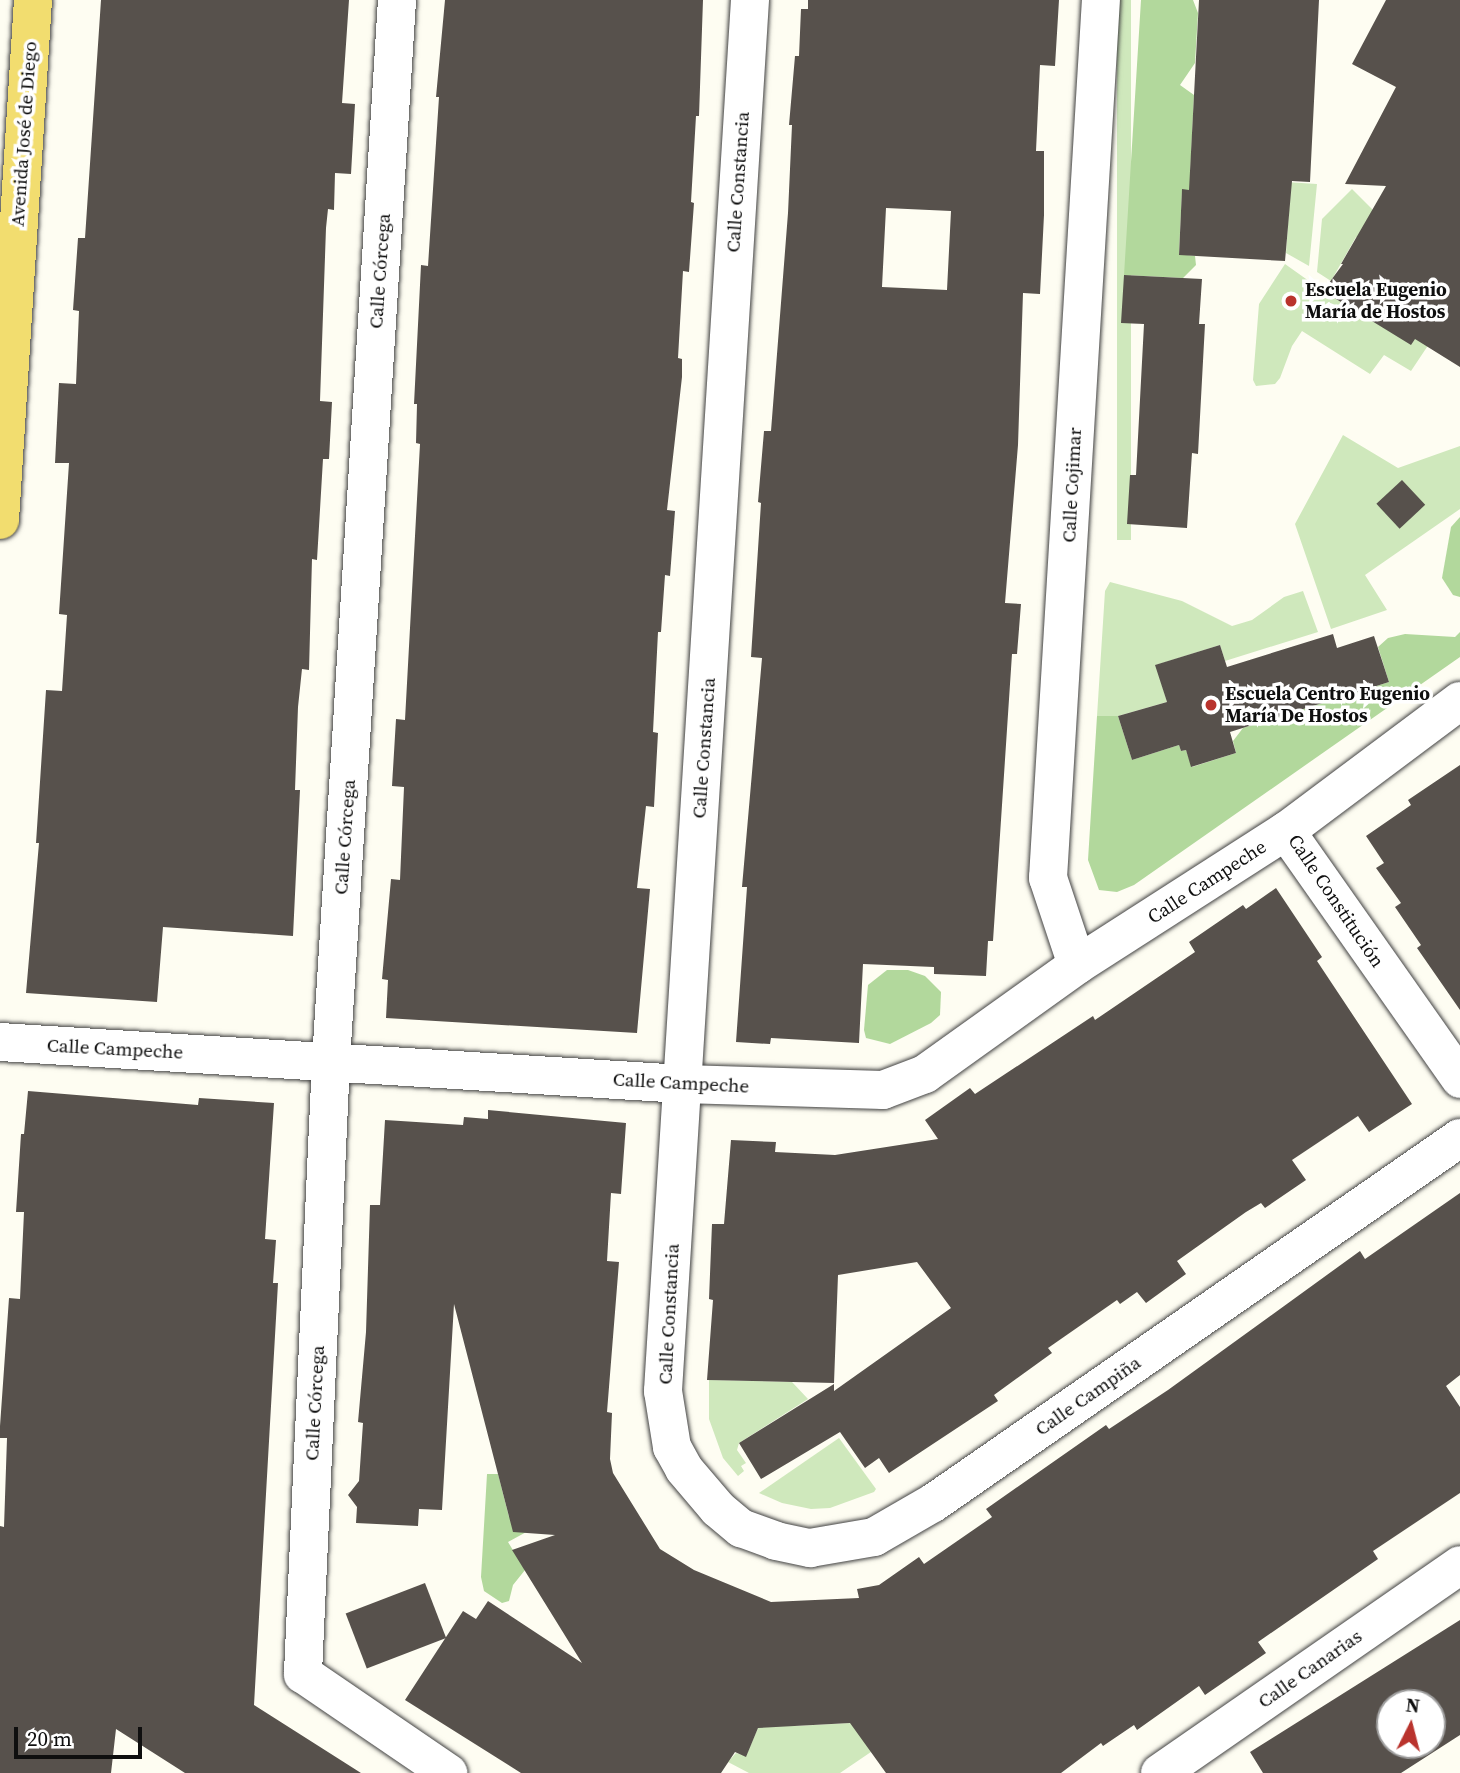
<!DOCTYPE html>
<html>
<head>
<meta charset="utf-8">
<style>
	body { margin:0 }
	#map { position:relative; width:1460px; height:1773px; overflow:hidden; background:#fefdf2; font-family:"Source Serif 4",serif }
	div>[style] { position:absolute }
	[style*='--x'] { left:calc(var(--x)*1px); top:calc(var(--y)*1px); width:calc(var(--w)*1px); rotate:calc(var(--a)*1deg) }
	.green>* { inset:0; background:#cfe8bc; transform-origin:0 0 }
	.forest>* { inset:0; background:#b2d89c }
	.building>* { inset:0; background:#57514c; transform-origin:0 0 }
	.roads { filter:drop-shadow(0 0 2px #424242) drop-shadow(0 0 2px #424242) }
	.minor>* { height:38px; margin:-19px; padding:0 19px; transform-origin:19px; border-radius:19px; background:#fff }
	.major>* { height:38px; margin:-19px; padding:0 19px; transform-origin:19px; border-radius:19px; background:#f2dd6f }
	.dots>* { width:19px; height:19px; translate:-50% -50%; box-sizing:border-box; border:4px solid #fff; border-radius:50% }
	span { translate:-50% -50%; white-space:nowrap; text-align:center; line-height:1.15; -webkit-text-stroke:7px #fff; paint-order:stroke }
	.street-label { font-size:19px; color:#0f0f0f }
	.poi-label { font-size:19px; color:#0f0f0f; font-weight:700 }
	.left { translate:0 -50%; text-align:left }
	.north { position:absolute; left:1376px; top:1689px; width:70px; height:70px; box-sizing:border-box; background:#fff; border:2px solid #9f9f9f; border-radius:50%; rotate:6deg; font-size:19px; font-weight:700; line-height:28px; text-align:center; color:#0f0f0f }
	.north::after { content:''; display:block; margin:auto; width:24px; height:32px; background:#b9332d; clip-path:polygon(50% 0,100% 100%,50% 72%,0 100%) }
	.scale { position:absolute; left:14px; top:1727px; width:128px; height:32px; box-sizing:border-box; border:4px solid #0f0f0f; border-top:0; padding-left:9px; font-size:21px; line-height:24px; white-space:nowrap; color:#0f0f0f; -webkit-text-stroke:5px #fff; paint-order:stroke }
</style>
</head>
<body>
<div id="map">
	<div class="green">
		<div style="left:1117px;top:0;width:14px;height:540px"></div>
		<div style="clip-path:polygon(1204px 177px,1317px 184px,1309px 266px,1286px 253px,1290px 196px)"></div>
		<div style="clip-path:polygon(1352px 189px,1404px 241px,1356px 237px,1331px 281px,1317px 272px,1322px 219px)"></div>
		<div style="clip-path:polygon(1285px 264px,1323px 291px,1411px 344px,1418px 333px,1431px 341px,1411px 371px,1384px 355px,1370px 374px,1302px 331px,1292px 346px,1280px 378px,1275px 384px,1256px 386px,1253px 380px,1259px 304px)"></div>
		<div style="clip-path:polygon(1343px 435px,1398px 468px,1460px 446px,1460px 509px,1365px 575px,1387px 610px,1331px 629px,1295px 524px)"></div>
		<div style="clip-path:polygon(1110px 582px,1182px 601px,1232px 626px,1252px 620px,1284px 597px,1303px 591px,1318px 632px,1225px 661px,1220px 645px,1156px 665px,1167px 702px,1118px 716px,1097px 716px,1105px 591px)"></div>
		<div style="clip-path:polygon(709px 1380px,792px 1382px,808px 1399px,739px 1443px,737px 1450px,746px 1463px,741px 1466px,744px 1471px,738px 1476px,723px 1458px,709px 1419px)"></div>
		<div style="clip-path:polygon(839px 1438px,876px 1489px,874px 1492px,830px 1508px,811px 1509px,782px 1503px,759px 1493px)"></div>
		<div style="clip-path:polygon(772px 1695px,796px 1726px,869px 1722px,893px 1737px,840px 1773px,749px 1773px,728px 1762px,736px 1753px,746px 1756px)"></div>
	</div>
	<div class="forest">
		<div style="clip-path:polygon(1141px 0,1193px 0,1198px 13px,1195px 63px,1180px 85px,1194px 95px,1190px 176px,1197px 190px,1182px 190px,1179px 254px,1195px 256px,1196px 265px,1183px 278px,1124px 275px)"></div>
		<div style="clip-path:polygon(1460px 517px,1460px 597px,1453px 595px,1442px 578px,1451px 527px)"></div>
		<div style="clip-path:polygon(1460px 632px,1460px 657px,1134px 885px,1117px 892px,1099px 890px,1088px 860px,1097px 716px,1118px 716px,1132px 760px,1179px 745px,1181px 751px,1186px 750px,1192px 767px,1236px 753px,1233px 741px,1243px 728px,1389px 682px,1378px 647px,1388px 638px,1405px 634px,1455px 637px)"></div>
		<div style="clip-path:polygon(887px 970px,908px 970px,925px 976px,941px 992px,940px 1015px,931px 1023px,890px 1044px,866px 1038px,864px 1030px,868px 985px)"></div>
		<div style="clip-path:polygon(487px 1474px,498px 1474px,509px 1517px,550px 1501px,541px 1524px,508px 1542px,525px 1570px,513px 1585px,509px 1601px,502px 1603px,484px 1591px,481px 1577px)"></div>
	</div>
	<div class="building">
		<div style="clip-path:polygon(101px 0,349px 0,342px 103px,355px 104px,351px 174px,335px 173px,334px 210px,328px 209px,326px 228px,320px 401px,332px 402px,329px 459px,323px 459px,317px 560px,312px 559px,309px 670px,302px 669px,298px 707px,295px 790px,300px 790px,293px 936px,163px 927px,157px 1002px,26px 993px,39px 843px,36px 843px,46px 690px,62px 691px,67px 615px,59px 614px,69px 463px,55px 463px,59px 383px,76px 384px,79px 311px,73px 310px,78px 238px,85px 238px)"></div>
		<div style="clip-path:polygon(445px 0,703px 0,699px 116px,696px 116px,691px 202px,694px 203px,689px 272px,683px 271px,678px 358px,682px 359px,682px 377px,667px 510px,675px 511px,670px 576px,665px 575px,661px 632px,658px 632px,653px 732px,658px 733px,654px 807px,646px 806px,637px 888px,650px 889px,637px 1033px,386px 1018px,388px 980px,382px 979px,391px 879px,400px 880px,404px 787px,392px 786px,396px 719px,405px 720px,420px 444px,416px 443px,417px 404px,414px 404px,421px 265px,428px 266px,439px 97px,436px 97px)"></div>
		<div style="clip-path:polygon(evenodd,808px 0,1059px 0,1055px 66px,1040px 65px,1036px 151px,1044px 151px,1044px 215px,1040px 294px,1023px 293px,1018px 445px,1005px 603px,1021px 604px,1017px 654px,1012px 654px,993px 941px,988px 941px,986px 976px,934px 974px,934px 967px,863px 964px,859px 1043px,771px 1038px,770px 1044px,736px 1042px,747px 887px,742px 887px,762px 658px,751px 657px,761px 503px,758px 502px,764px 431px,771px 431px,788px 213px,792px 125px,789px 125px,795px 56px,799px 56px,801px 9px,808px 9px,808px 0,886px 208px,951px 211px,947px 290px,882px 287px,886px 208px)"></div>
		<div style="clip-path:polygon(1199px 0,1319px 0,1310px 182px,1292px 181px,1285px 261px,1179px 255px,1182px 189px,1189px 190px)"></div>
		<div style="clip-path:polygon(1386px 0,1460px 0,1460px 367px,1415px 339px,1411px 345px,1323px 291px,1343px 264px,1341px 264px,1386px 186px,1345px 184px,1396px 87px,1352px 64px)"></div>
		<div style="clip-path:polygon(1124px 275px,1202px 279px,1199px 324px,1205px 324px,1198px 454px,1192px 453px,1187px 528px,1127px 524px,1130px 475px,1136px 475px,1144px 324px,1121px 323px)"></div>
		<div style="left:1402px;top:480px;width:34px;height:35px;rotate:47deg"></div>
		<div style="clip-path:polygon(1333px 634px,1337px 648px,1374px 636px,1389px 682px,1230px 732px,1236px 753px,1191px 767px,1186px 750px,1181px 751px,1179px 745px,1132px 760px,1118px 716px,1167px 702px,1155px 665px,1220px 645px,1227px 667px)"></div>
		<div style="clip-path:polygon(1460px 765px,1460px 1010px,1417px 948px,1421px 945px,1395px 907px,1401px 903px,1376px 868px,1384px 863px,1366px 836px,1411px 805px,1408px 800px)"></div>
		<div style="clip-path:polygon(1276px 888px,1322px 957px,1317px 961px,1412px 1104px,1369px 1132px,1358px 1116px,1292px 1160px,1306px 1180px,1265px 1208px,1261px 1203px,1246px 1212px,1177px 1261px,1186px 1274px,1146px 1303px,1137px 1292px,1120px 1304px,1117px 1300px,1048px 1348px,1052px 1353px,994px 1395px,998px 1401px,889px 1473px,879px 1458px,865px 1468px,840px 1432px,761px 1479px,739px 1443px,834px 1384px,834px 1391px,951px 1308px,917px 1262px,838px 1275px,834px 1383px,707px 1380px,713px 1300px,709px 1299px,712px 1224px,724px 1224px,731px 1140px,776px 1142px,775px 1152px,835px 1155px,938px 1139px,925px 1120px,970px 1088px,975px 1094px,1093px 1016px,1095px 1020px,1195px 952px,1189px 942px,1243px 905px,1246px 909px)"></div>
		<div style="clip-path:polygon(28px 1091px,198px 1105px,199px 1098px,274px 1103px,265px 1239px,276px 1240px,273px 1283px,278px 1283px,254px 1705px,361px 1773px,185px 1773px,116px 1729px,111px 1773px,0 1773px,0 1526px,4px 1527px,7px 1438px,0 1438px,0 1426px,9px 1298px,20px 1299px,24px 1212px,16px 1212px,21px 1134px,24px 1134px)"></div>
		<div style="clip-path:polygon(488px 1110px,626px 1123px,621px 1194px,611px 1193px,607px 1261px,619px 1262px,607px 1412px,612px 1413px,610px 1459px,613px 1473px,660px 1549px,694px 1570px,771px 1602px,859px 1598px,857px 1589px,879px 1585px,919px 1557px,924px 1564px,992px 1517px,986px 1509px,1106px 1425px,1109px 1429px,1168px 1390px,1360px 1251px,1365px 1259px,1460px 1193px,1460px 1375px,1446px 1386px,1460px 1407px,1460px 1493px,1373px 1551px,1378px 1559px,1258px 1642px,1266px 1653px,1205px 1695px,1199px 1686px,1137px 1730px,1134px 1725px,1103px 1746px,1101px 1743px,1061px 1773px,886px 1773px,850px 1723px,758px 1728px,746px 1757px,735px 1752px,721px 1773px,521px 1773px,405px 1700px,463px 1611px,476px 1619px,488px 1601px,582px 1663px,512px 1550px,555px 1535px,513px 1532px,454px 1304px,442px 1510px,419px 1509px,418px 1526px,356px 1523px,357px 1507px,348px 1495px,359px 1481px,363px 1423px,358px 1422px,366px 1332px,370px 1205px,380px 1205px,385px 1120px,463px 1125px,464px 1117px,488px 1119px)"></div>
		<div style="left:425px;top:1583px;width:59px;height:85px;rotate:69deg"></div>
		<div style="clip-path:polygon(evenodd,1460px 1620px,1460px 1735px,1401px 1773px,1263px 1773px,1250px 1752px,1460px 1620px,1390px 1703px,1432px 1703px,1432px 1745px,1390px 1745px,1390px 1703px)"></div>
	</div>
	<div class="roads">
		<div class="minor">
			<div style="--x:397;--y:0;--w:1063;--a:93.56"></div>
			<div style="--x:331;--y:1061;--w:614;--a:92.62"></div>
			<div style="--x:303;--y:1674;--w:176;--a:34.3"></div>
			<div style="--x:750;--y:0;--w:1394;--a:93.58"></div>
			<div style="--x:663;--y:1391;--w:57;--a:80.9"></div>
			<div style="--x:672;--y:1447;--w:25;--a:61"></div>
			<div style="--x:684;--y:1469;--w:52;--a:49.6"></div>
			<div style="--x:718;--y:1509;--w:30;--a:40"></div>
			<div style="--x:741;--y:1528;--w:37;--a:20"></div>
			<div style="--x:776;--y:1541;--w:35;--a:12"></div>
			<div style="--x:810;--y:1548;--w:65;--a:-9.8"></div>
			<div style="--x:874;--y:1537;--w:68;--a:-30"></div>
			<div style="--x:933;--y:1503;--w:641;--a:-34.71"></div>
			<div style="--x:1286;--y:831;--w:303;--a:54.9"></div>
			<div style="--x:1077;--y:965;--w:92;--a:-108.4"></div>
			<div style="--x:1048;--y:878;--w:880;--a:-86.55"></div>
			<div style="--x:0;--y:1042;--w:684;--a:3.52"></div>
			<div style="--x:683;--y:1084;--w:200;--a:1.7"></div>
			<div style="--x:883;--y:1090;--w:45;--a:-20.9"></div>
			<div style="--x:925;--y:1074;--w:187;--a:-35.6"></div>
			<div style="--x:1077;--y:965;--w:248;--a:-32.7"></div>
			<div style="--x:1286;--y:831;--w:217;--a:-36.8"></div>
			<div style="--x:1160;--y:1773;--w:365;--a:-34.7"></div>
		</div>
		<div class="major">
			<div style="--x:0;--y:520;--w:521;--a:-86.37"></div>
		</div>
	</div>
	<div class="dots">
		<div style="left:1291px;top:301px;background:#b9332d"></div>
		<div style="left:1211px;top:705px;background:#b9332d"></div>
	</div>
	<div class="street-label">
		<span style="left:24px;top:134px;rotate:-86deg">Avenida José de Diego</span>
		<span style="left:738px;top:182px;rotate:-86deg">Calle Constancia</span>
		<span style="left:380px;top:271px;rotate:-86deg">Calle Córcega</span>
		<span style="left:1072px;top:485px;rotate:-87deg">Calle Cojimar</span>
		<span style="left:704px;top:748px;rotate:-86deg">Calle Constancia</span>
		<span style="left:345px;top:837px;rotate:-86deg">Calle Córcega</span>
		<span style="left:1207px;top:882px;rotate:-33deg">Calle Campeche</span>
		<span style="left:1336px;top:901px;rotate:56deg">Calle Constitución</span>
		<span style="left:115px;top:1049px;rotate:3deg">Calle Campeche</span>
		<span style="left:681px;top:1083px;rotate:3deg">Calle Campeche</span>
		<span style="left:669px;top:1314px;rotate:-87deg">Calle Constancia</span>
		<span style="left:1088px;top:1396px;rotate:-35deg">Calle Campiña</span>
		<span style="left:315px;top:1403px;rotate:-87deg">Calle Córcega</span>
		<span style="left:1310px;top:1669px;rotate:-35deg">Calle Canarias</span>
	</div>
	<div class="poi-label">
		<span class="left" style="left:1305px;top:301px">Escuela Eugenio<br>María de Hostos</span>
		<span class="left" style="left:1225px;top:705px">Escuela Centro Eugenio<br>María De Hostos</span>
	</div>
	<div class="north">N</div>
	<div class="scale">20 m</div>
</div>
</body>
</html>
